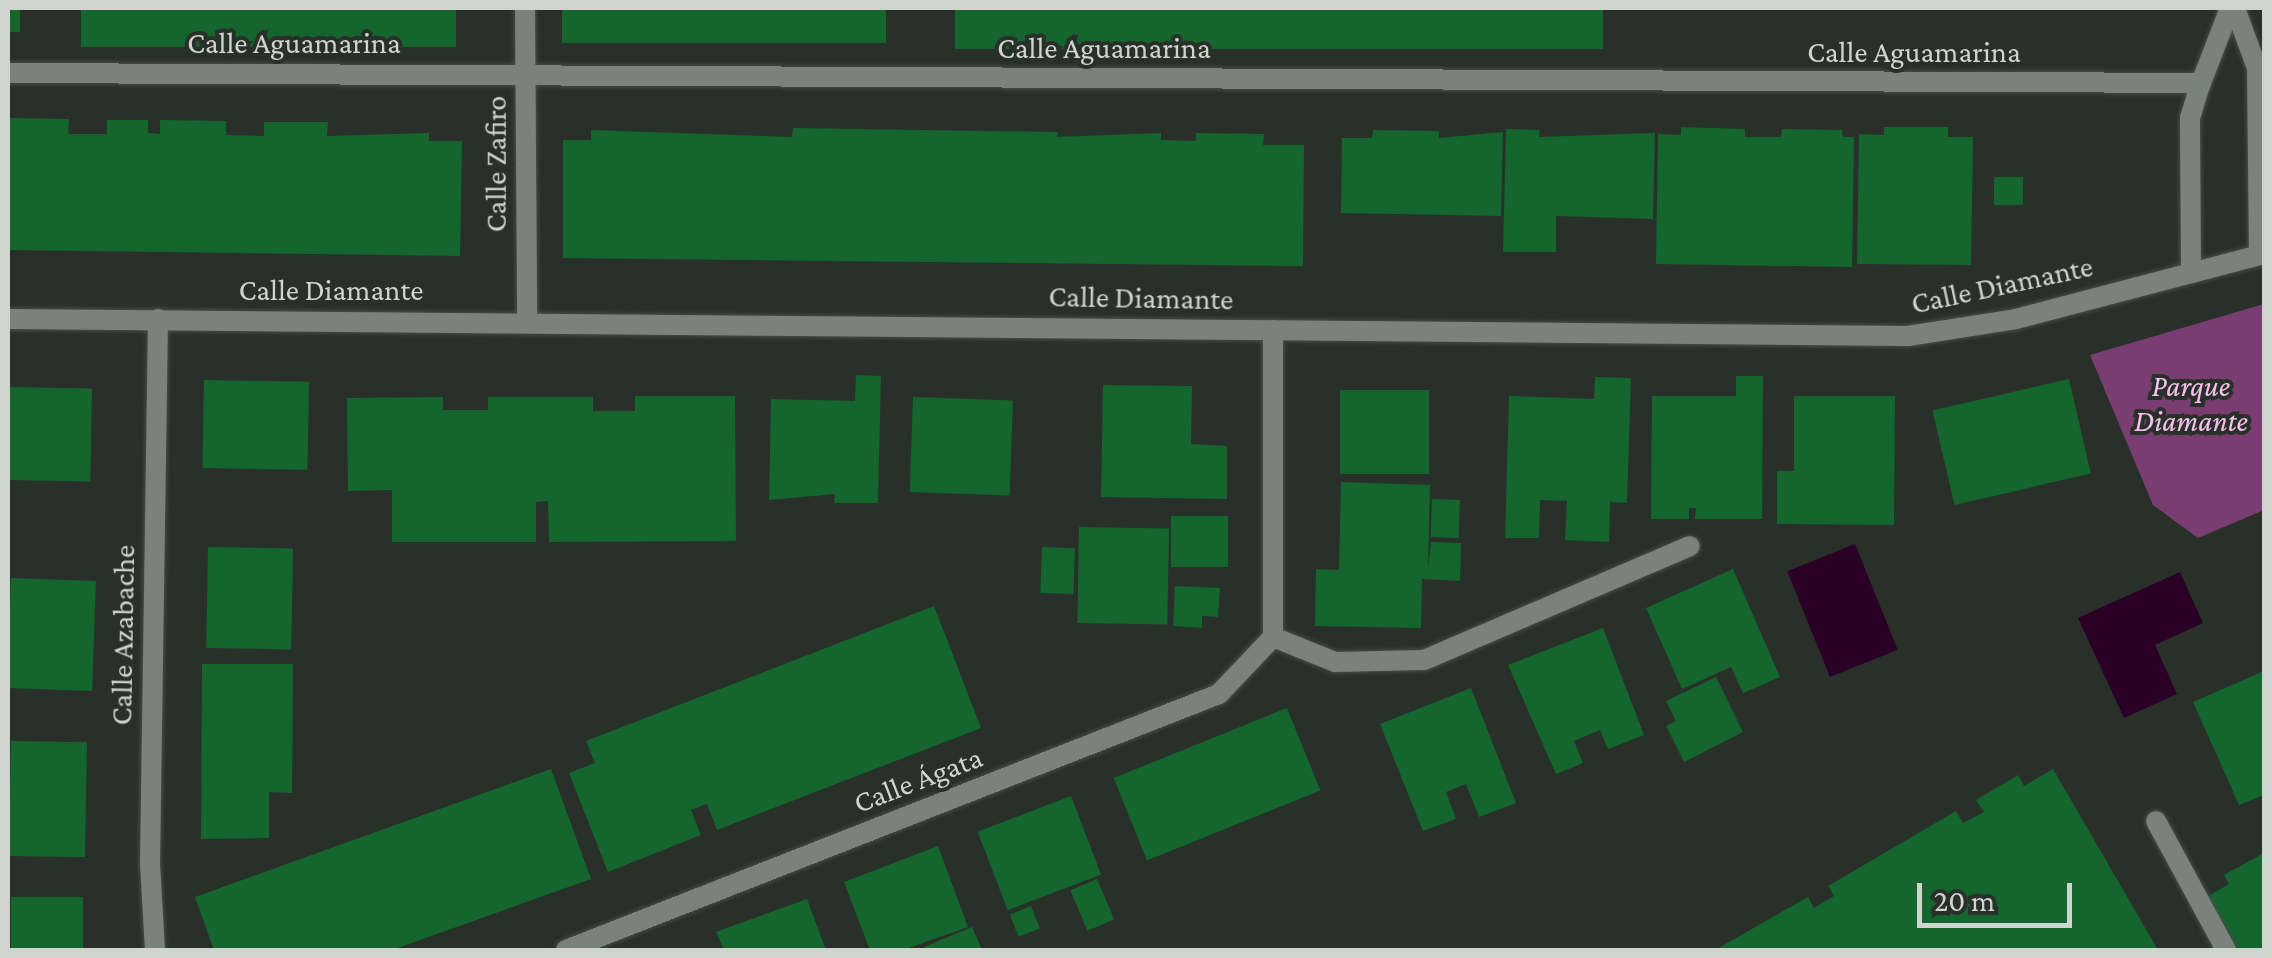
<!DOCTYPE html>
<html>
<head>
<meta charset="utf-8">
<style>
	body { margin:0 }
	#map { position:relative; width:2272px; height:958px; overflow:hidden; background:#283029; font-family:"Crimson Pro",serif }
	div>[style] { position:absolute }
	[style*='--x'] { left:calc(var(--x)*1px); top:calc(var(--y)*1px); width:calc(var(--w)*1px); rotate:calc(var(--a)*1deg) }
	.green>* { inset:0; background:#7a3d72 }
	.water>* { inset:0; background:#2a0027; transform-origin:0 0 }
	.building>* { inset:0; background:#15652f; transform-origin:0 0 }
	.roads { filter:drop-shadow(0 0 2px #464d47) drop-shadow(0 0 2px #464d47) }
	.lane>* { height:20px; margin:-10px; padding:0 10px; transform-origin:10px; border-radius:10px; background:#79837b }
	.street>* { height:20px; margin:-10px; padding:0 10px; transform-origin:10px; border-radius:10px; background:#79837b }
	span { translate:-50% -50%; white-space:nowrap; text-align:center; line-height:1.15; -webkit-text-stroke:8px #283029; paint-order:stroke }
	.street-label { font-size:30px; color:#cfd4cf }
	.park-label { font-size:30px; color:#f7c0ee; font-style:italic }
	.frame { position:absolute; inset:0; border:10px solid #cfd4cf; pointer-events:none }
	.scale { position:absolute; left:1917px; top:883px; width:155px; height:45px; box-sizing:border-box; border:5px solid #cfd4cf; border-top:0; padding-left:12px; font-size:30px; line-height:35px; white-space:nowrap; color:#cfd4cf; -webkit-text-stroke:8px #283029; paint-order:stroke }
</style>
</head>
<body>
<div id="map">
	<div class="green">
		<div style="clip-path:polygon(2264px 304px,2264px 510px,2198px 538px,2153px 505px,2090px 355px)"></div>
	</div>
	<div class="water">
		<div style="left:1855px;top:544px;width:114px;height:73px;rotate:68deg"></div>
		<div style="clip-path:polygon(2180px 572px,2203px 623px,2155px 645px,2177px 694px,2124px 718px,2078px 618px)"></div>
	</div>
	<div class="building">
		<div style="left:8px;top:8px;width:12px;height:24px"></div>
		<div style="left:81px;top:8px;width:375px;height:39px"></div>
		<div style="left:562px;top:8px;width:324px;height:35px"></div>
		<div style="left:955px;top:8px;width:648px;height:41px"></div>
		<div style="clip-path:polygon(9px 118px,69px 119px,68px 134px,107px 134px,107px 120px,148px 120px,148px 133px,160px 134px,160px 120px,226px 121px,226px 135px,264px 136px,264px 122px,328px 122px,327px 136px,429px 133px,429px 141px,462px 141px,460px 256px,8px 250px)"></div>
		<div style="clip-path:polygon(1681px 127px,1745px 129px,1745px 137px,1781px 137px,1782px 129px,1842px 130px,1843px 137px,1854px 137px,1852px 267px,1656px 264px,1658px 134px,1681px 135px)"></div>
		<div style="clip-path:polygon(1884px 127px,1948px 127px,1948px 137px,1973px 137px,1971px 265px,1857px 264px,1859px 134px,1884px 135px)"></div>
		<div style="clip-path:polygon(793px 128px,1058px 132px,1057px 137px,1161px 133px,1161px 140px,1196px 141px,1196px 133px,1264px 134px,1263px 145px,1304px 145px,1303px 266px,563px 258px,563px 140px,591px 140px,591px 130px,792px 137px)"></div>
		<div style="clip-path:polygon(1506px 129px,1540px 130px,1539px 137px,1655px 133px,1653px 219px,1556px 216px,1556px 252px,1503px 252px)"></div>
		<div style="clip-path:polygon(1373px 130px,1439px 131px,1439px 138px,1503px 132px,1501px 216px,1341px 213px,1342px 138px,1372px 138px)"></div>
		<div style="left:1994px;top:177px;width:29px;height:28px"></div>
		<div style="clip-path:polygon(856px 375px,881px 376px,878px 503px,834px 503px,835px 494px,769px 500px,771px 399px,855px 401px)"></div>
		<div style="clip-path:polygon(1736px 376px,1763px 376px,1762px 519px,1695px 519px,1696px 508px,1689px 508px,1689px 519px,1651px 519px,1652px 396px,1736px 396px)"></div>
		<div style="clip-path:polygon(1595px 377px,1631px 378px,1627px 503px,1610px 502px,1609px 542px,1565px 540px,1567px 501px,1540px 500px,1539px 538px,1505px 538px,1509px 396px,1594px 399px)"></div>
		<div style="left:2069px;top:379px;width:97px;height:140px;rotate:77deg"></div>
		<div style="left:204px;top:380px;width:105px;height:88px;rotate:1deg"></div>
		<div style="clip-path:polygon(1103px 385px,1192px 386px,1191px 444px,1227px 446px,1227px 499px,1101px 497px)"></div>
		<div style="left:8px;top:387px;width:84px;height:93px;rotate:1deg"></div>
		<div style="left:1340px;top:390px;width:89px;height:84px"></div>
		<div style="clip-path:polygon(635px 396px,735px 396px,736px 541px,549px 542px,548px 501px,536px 502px,536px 542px,392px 542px,392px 490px,348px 491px,347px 398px,443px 397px,443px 410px,488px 410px,488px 397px,593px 397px,593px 411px,635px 411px)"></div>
		<div style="clip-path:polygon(1794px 396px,1895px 396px,1894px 525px,1777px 524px,1777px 471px,1794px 471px)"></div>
		<div style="left:913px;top:397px;width:100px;height:95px;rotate:2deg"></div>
		<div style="clip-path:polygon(1341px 482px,1430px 485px,1428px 568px,1431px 542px,1461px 543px,1460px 581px,1422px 579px,1421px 628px,1315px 626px,1316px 569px,1339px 570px)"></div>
		<div style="left:1432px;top:499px;width:28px;height:38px;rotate:2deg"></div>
		<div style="left:1171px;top:516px;width:57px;height:51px"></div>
		<div style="left:1079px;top:527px;width:90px;height:96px;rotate:1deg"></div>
		<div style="left:208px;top:547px;width:85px;height:101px;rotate:1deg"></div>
		<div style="left:1042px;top:547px;width:33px;height:46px;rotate:2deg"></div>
		<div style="clip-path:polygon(1733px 569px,1780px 677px,1743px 693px,1731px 667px,1682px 689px,1646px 608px)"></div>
		<div style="left:11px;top:578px;width:85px;height:110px;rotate:2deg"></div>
		<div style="clip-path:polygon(1175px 586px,1220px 588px,1218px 617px,1202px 616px,1202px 628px,1173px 626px)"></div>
		<div style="clip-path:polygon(934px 606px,981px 728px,717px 830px,707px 804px,691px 810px,701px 835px,608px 872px,569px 773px,595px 763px,586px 741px)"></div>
		<div style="clip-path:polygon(1603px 628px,1644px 735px,1608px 749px,1600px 730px,1574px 741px,1583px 763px,1556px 774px,1508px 665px)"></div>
		<div style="clip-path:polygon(202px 664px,293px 664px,292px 793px,269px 792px,269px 838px,201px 839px)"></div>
		<div style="clip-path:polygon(2264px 671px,2264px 795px,2239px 805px,2193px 702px)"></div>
		<div style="clip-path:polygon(1716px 677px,1743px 732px,1684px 762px,1666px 726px,1676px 721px,1666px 701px)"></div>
		<div style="clip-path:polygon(1471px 688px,1516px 803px,1479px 817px,1466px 784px,1446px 792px,1456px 819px,1423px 831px,1380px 724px)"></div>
		<div style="left:1287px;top:708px;width:89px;height:187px;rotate:68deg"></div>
		<div style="left:11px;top:741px;width:76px;height:115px;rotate:1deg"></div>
		<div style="clip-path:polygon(551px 769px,591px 879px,392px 950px,214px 950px,195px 897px)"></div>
		<div style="clip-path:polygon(2053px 769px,2158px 950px,1715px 950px,1808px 897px,1814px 908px,1834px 896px,1828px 886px,1956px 811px,1963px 823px,1984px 812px,1976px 800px,2018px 775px,2024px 786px)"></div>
		<div style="left:1071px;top:796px;width:84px;height:100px;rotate:69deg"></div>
		<div style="clip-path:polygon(938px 846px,968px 927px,903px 950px,870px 950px,844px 882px)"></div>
		<div style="clip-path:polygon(2264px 853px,2264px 950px,2228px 950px,2200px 901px,2229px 884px,2224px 875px)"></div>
		<div style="left:1097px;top:879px;width:44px;height:29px;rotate:67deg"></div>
		<div style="left:83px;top:897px;width:53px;height:72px;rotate:90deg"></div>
		<div style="clip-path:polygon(807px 899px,826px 950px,724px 950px,716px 932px)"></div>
		<div style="left:1031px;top:906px;width:24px;height:23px;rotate:68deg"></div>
		<div style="clip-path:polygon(972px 927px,982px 950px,926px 950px,924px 947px)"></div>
	</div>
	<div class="roads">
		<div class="lane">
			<div style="--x:2235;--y:8;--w:64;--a:69.9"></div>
			<div style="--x:2257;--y:68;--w:187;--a:89.4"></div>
			<div style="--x:2191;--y:270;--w:152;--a:-90.4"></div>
			<div style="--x:2190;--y:118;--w:37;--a:-73"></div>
			<div style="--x:2156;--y:821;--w:147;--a:61.5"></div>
		</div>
		<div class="street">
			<div style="--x:525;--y:8;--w:313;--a:89.6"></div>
			<div style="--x:8;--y:73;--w:2193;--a:0.26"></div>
			<div style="--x:2201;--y:83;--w:80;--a:-68.9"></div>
			<div style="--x:8;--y:319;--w:1900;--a:0.51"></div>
			<div style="--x:1908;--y:336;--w:109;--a:-8.9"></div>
			<div style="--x:2016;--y:319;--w:256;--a:-14.7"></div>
			<div style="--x:1273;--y:637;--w:67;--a:22"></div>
			<div style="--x:1335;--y:662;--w:89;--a:-1.3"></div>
			<div style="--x:1424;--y:660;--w:289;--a:-23.2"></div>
			<div style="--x:155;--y:950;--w:86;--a:-93.3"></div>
			<div style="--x:150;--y:864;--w:545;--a:-89.16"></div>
			<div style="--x:566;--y:950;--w:701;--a:-21.41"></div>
			<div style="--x:1219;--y:694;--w:79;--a:-46.5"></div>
			<div style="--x:1273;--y:637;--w:307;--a:-90"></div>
		</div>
	</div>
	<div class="street-label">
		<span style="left:294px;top:43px">Calle Aguamarina</span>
		<span style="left:1104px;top:48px">Calle Aguamarina</span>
		<span style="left:1914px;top:52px">Calle Aguamarina</span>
		<span style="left:496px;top:164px;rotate:-90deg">Calle Zafiro</span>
		<span style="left:2002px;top:285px;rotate:-12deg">Calle Diamante</span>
		<span style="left:331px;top:290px">Calle Diamante</span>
		<span style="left:1141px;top:298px;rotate:1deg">Calle Diamante</span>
		<span style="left:123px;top:635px;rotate:-89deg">Calle Azabache</span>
		<span style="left:918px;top:780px;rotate:-21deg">Calle Ágata</span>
	</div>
	<div class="park-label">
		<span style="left:2191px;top:403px">Parque<br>Diamante</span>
	</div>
	<div class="frame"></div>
	<div class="scale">20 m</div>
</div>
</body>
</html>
